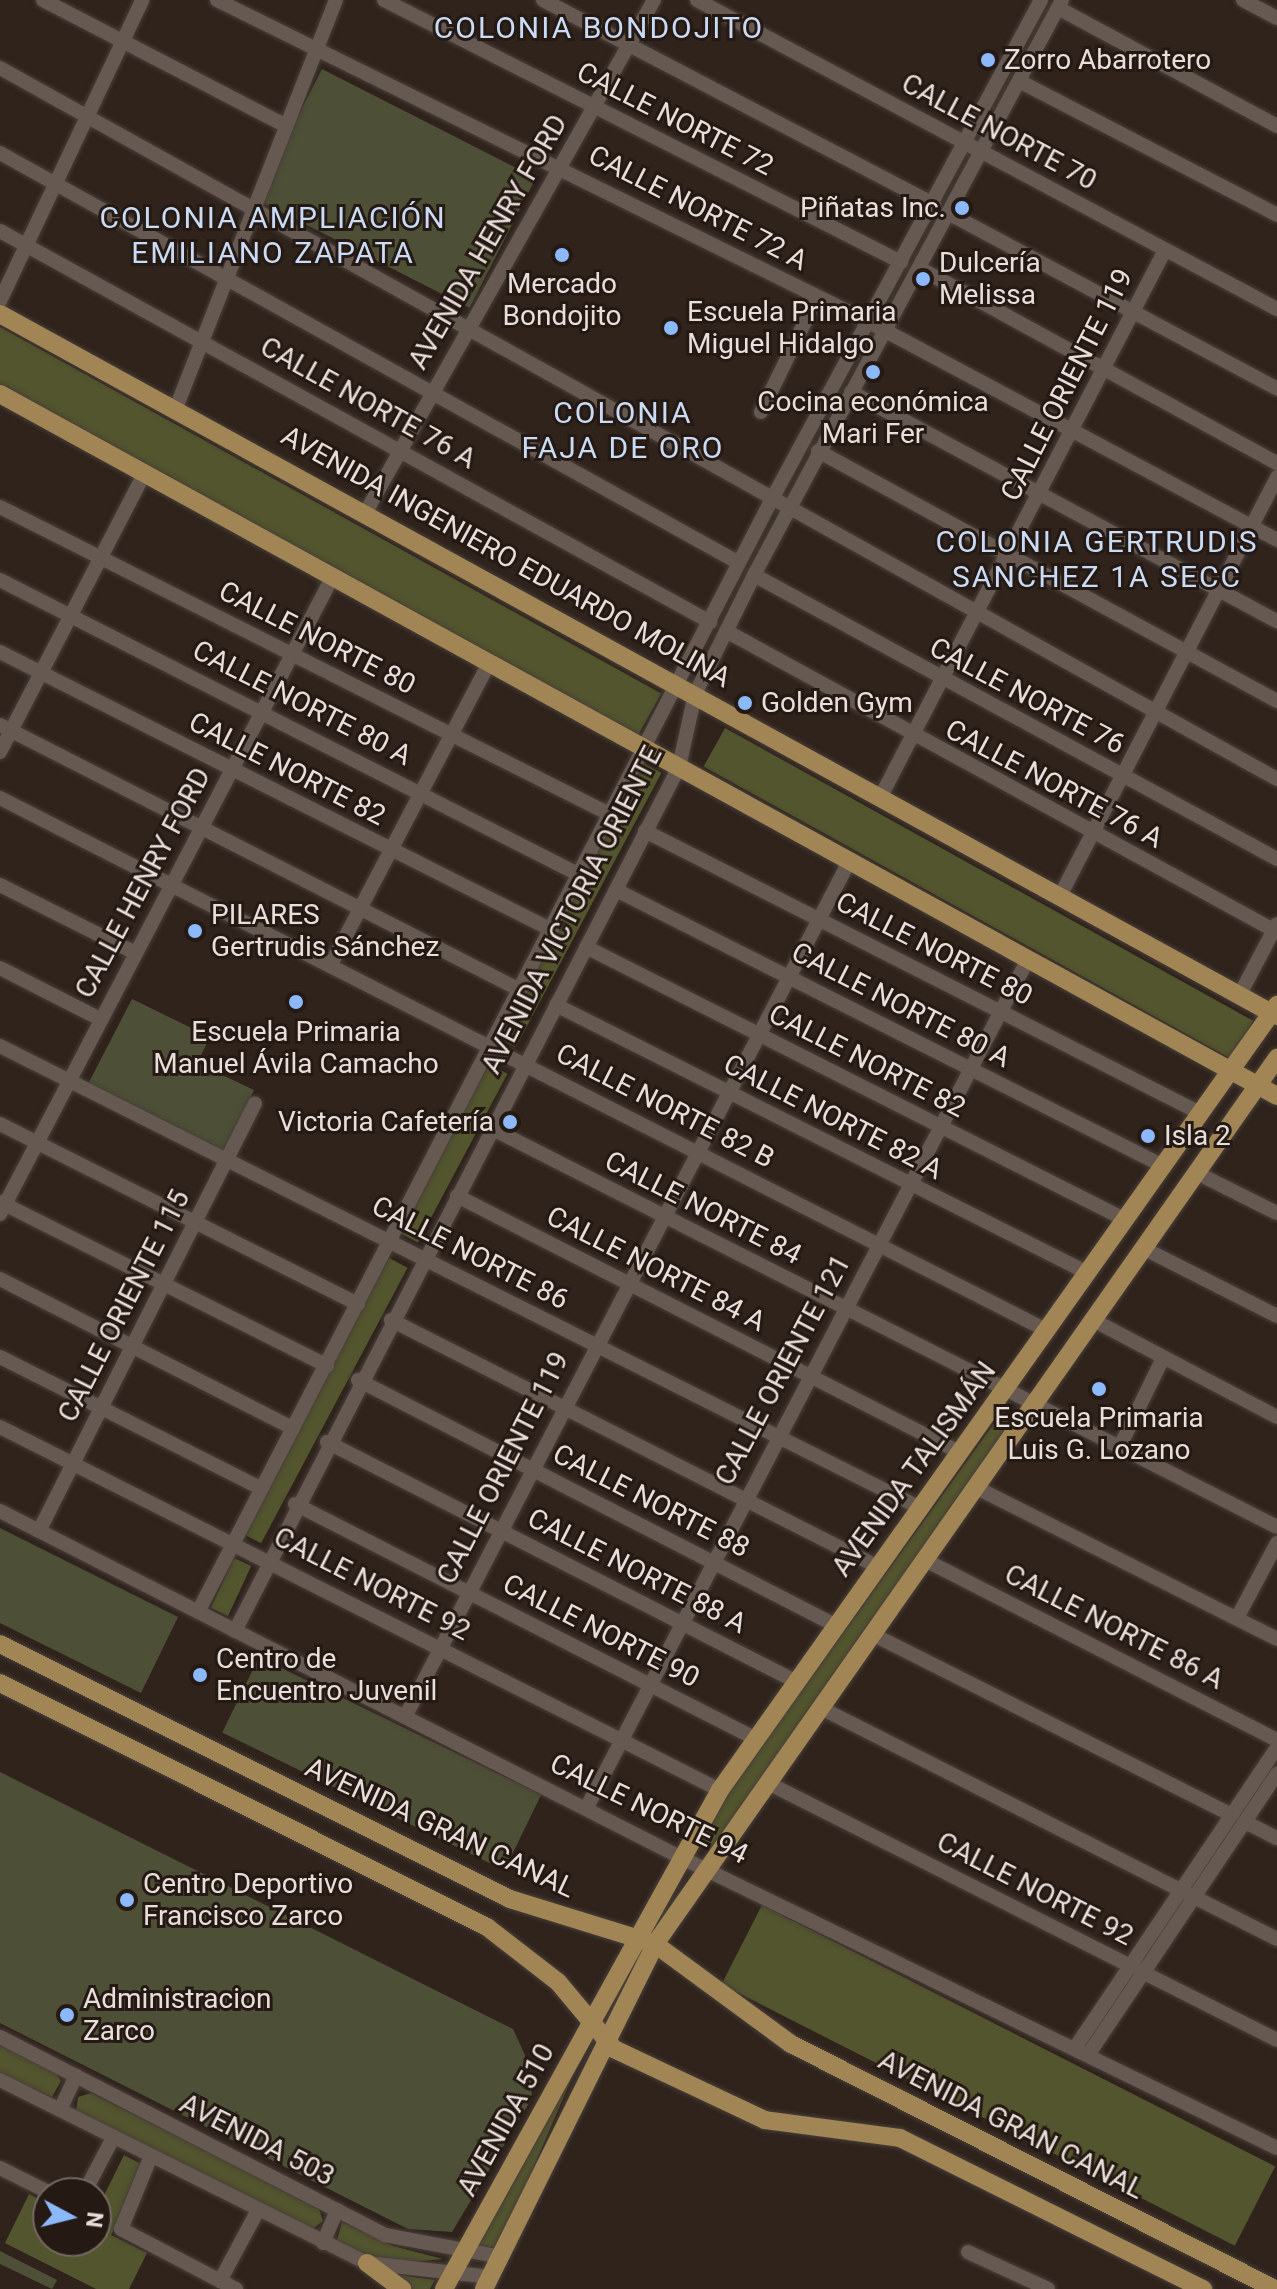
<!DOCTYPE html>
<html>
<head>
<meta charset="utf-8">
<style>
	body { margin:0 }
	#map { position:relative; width:1277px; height:2289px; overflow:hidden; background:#2f231c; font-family:Roboto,sans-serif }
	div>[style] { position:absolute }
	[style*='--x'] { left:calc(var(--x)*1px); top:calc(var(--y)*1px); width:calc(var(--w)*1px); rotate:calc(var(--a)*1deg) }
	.green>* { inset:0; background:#4d5036; transform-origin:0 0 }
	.forest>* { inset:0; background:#52552d; transform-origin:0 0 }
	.roads { filter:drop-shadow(0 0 2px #483f39) drop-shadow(0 0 2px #483f39) }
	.minor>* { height:14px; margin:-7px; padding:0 7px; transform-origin:7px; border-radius:7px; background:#665951 }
	.major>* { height:18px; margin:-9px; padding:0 9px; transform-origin:9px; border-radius:9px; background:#a18554 }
	.dots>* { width:22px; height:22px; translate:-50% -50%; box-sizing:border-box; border:4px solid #251913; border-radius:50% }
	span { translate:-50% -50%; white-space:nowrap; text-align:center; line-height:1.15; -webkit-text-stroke:6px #251913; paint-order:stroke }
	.poi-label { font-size:28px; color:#e8dfdb }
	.left { translate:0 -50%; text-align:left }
	.right { translate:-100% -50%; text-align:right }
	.street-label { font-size:28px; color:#e8dfdb }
	.neighbourhood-label { font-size:30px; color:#cadcf5; letter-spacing:2px }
	.north { position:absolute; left:32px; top:2177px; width:80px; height:80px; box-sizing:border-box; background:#251913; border:2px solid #736863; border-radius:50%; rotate:97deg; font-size:22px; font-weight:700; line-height:32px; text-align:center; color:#e8dfdb }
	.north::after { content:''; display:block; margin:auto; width:28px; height:36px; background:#8bb9fc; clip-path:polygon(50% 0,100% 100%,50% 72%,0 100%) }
</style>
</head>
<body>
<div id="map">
	<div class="green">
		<div style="left:322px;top:69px;width:240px;height:146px;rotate:27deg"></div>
		<div style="clip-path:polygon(132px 999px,210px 1037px,197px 1063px,254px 1090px,225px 1152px,88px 1084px)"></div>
		<div style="clip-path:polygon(0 1528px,178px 1617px,141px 1693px,0 1623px)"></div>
		<div style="left:259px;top:1657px;width:314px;height:84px;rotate:26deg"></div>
		<div style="clip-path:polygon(0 1772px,513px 2029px,530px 2066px,532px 2098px,452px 2232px,408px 2229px,0 2023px)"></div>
		<div style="clip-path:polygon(0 2251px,57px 2280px,52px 2289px,0 2264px)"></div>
	</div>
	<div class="forest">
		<div style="left:0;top:327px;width:756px;height:58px;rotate:29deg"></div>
		<div style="left:725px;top:728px;width:604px;height:44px;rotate:29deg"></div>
		<div style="left:643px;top:763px;width:21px;height:311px;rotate:28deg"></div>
		<div style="left:489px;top:1064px;width:21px;height:191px;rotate:28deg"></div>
		<div style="left:389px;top:1258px;width:21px;height:312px;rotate:28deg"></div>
		<div style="clip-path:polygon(1003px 1411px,1012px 1421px,712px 1850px,701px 1847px,699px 1838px,722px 1801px)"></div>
		<div style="left:234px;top:1558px;width:19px;height:55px;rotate:25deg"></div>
		<div style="left:762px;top:1905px;width:576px;height:89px;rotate:27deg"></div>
		<div style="clip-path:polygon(0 2045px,56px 2073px,61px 2081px,52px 2097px,0 2073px)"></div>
		<div style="clip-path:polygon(572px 2077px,500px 2247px,474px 2248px)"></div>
		<div style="clip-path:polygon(91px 2093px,318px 2206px,323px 2221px,311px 2230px,76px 2112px,78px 2097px)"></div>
		<div style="clip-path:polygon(124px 2155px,145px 2166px,111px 2235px,147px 2253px,129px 2289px,96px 2289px,5px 2243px,29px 2194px,48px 2204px,48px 2241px,96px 2241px,96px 2212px)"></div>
		<div style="clip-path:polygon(342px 2222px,393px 2246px,443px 2259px,390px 2264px,336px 2244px)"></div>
		<div style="clip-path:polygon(398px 2275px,435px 2280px,430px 2289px,412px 2289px)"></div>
	</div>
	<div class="roads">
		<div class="minor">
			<div style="--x:43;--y:0;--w:274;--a:27.4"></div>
			<div style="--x:217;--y:0;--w:727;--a:26.28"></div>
			<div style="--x:869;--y:322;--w:463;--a:28.1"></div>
			<div style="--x:384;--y:0;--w:580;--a:26.87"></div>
			<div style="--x:543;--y:0;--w:441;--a:27.6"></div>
			<div style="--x:697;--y:0;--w:657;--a:28.05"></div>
			<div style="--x:1243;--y:0;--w:38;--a:28"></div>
			<div style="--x:1058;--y:8;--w:249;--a:28.3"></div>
			<div style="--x:0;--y:68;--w:1462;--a:29.11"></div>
			<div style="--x:1019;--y:81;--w:291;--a:27.4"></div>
			<div style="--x:0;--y:153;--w:845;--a:29.02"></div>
			<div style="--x:948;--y:213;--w:373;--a:28.1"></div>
			<div style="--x:0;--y:231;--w:811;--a:28.84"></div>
			<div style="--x:919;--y:268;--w:408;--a:28.6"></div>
			<div style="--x:0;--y:301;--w:333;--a:-64.7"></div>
			<div style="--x:851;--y:392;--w:484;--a:28.3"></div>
			<div style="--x:176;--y:408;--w:438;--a:-68.6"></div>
			<div style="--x:761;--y:412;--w:128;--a:-64"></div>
			<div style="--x:818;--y:451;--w:523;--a:28.58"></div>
			<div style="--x:0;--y:507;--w:684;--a:26.75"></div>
			<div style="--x:367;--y:510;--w:585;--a:-60.63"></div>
			<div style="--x:754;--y:575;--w:595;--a:28.5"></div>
			<div style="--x:0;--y:580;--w:651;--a:26.96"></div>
			<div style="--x:726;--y:631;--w:628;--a:28.65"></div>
			<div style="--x:0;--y:652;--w:618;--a:26.73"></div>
			<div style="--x:0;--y:725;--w:584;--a:27"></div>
			<div style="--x:0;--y:752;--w:313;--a:-62.6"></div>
			<div style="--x:0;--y:798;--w:1176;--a:26.96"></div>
			<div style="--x:880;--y:798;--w:618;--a:-62.52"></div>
			<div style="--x:645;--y:831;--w:623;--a:26.94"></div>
			<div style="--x:0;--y:885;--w:151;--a:26.7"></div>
			<div style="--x:616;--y:890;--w:613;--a:26.77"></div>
			<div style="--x:1060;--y:896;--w:472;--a:-62.6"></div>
			<div style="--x:586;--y:947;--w:605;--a:26.82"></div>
			<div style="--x:330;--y:966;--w:342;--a:-62.3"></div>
			<div style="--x:0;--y:968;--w:112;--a:27"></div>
			<div style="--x:1239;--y:996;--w:81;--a:-62.2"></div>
			<div style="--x:556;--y:1005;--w:596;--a:26.74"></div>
			<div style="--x:0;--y:1046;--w:1027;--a:26.66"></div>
			<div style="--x:0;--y:1124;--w:401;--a:26.7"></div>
			<div style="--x:491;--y:1128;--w:881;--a:26.91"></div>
			<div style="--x:1199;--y:1174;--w:87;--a:26.6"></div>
			<div style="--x:457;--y:1196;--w:566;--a:27.02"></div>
			<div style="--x:0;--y:1202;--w:366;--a:26.6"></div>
			<div style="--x:0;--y:1214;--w:720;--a:-62.44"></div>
			<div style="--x:1145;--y:1249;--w:148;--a:26.9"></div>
			<div style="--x:0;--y:1279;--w:329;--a:27"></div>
			<div style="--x:391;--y:1320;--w:544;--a:26.89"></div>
			<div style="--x:1095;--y:1321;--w:206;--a:27.8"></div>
			<div style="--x:0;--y:1357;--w:293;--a:26.7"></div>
			<div style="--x:358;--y:1380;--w:536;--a:27.19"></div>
			<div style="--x:0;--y:1427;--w:806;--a:26.76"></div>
			<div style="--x:327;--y:1442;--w:525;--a:27.05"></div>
			<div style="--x:1119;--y:1448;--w:100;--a:-63.9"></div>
			<div style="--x:979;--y:1489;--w:334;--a:26.7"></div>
			<div style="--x:295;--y:1504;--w:517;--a:27.01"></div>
			<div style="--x:0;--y:1511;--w:761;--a:26.97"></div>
			<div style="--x:678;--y:1856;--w:666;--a:25.99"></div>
			<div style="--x:39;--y:1531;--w:479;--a:-63.2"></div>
			<div style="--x:927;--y:1561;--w:393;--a:27.1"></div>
			<div style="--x:198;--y:1612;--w:1250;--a:-62.72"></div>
			<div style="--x:771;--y:501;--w:569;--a:-61.68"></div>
			<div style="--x:1237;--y:1618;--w:85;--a:-61.9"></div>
			<div style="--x:235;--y:1631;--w:971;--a:-62.8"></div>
			<div style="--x:679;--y:767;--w:75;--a:-77.6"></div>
			<div style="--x:695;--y:694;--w:133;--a:-63.6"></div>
			<div style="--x:754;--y:575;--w:652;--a:-61.82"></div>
			<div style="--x:874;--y:1635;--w:401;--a:26.7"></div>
			<div style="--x:823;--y:1709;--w:509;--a:26.87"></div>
			<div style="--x:405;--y:1717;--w:963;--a:-62.56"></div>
			<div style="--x:770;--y:1784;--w:568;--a:26.79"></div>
			<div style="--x:587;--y:1807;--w:956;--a:-62.52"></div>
			<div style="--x:1245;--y:1822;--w:36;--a:27"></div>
			<div style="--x:0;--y:2037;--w:433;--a:27.2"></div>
			<div style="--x:385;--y:2235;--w:118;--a:10.7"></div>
			<div style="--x:1075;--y:2048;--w:362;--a:-56.1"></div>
			<div style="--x:1088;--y:2055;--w:339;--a:-56.1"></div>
			<div style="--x:0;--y:2080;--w:410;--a:26.5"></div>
			<div style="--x:367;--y:2263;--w:125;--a:6.4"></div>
			<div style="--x:60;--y:2110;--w:38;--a:-65"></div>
			<div style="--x:151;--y:2156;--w:79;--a:112.3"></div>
			<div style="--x:121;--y:2229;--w:130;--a:27.6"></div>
			<div style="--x:0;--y:2168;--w:56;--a:26.6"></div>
			<div style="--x:84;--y:2193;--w:64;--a:-62.2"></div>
			<div style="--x:323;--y:2243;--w:36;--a:-67"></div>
			<div style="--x:968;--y:2252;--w:88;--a:24.8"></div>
			<div style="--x:220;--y:2281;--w:81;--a:-61.8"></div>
		</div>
		<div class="major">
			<div style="--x:0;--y:314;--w:1457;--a:28.8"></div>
			<div style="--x:0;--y:394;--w:1457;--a:28.8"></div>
			<div style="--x:0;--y:1644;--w:570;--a:26.57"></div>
			<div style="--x:510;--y:1899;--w:152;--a:17.2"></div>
			<div style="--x:655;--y:1944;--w:169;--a:36.3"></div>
			<div style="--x:791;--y:2044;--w:542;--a:26.85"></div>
			<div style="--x:0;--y:1683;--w:545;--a:26.61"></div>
			<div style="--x:487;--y:1927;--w:90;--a:37.8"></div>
			<div style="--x:558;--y:1982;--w:87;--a:50.1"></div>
			<div style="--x:614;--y:2049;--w:167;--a:25.2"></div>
			<div style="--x:765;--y:2120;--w:136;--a:7.6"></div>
			<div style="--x:900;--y:2138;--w:339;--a:26.5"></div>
			<div style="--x:367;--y:2263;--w:44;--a:36.6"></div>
			<div style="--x:444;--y:2289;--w:570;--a:-61.05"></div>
			<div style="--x:720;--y:1790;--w:963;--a:-54.64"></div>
			<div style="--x:484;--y:2289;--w:385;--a:-63.6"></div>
			<div style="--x:655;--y:1944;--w:1083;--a:-54.93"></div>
		</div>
	</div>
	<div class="dots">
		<div style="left:988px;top:60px;background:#8bb9fc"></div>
		<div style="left:962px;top:208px;background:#8bb9fc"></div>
		<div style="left:562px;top:255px;background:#8bb9fc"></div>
		<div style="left:923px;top:279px;background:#8bb9fc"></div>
		<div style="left:671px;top:328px;background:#8bb9fc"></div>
		<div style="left:873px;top:372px;background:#8bb9fc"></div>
		<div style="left:745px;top:703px;background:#8bb9fc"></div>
		<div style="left:195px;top:931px;background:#8bb9fc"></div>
		<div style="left:296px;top:1002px;background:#8bb9fc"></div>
		<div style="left:510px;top:1122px;background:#8bb9fc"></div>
		<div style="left:1148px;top:1136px;background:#8bb9fc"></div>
		<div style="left:1099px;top:1389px;background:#8bb9fc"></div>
		<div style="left:200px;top:1675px;background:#8bb9fc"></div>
		<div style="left:127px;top:1900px;background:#8bb9fc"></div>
		<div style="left:67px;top:2015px;background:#8bb9fc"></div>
	</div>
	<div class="poi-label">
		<span class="left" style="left:1004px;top:60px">Zorro Abarrotero</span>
		<span class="right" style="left:946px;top:208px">Piñatas Inc.</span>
		<span class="left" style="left:939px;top:279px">Dulcería<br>Melissa</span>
		<span style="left:562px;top:300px">Mercado<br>Bondojito</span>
		<span class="left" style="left:687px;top:328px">Escuela Primaria<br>Miguel Hidalgo</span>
		<span style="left:873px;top:418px">Cocina económica<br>Mari Fer</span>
		<span class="left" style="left:761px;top:703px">Golden Gym</span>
		<span class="left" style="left:211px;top:931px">PILARES<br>Gertrudis Sánchez</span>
		<span style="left:296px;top:1048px">Escuela Primaria<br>Manuel Ávila Camacho</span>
		<span class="right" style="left:494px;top:1122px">Victoria Cafetería</span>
		<span class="left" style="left:1164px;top:1136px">Isla 2</span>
		<span style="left:1099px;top:1434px">Escuela Primaria<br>Luis G. Lozano</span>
		<span class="left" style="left:216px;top:1675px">Centro de<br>Encuentro Juvenil</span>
		<span class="left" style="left:143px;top:1900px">Centro Deportivo<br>Francisco Zarco</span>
		<span class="left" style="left:83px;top:2015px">Administracion<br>Zarco</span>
	</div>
	<div class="street-label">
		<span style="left:675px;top:119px;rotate:27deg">CALLE NORTE 72</span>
		<span style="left:999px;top:132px;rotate:28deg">CALLE NORTE 70</span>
		<span style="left:698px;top:208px;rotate:27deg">CALLE NORTE 72 A</span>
		<span style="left:488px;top:242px;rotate:-60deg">AVENIDA HENRY FORD</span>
		<span style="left:1067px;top:385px;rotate:-63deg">CALLE ORIENTE 119</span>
		<span style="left:368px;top:403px;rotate:29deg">CALLE NORTE 76 A</span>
		<span style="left:506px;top:557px;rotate:29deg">AVENIDA INGENIERO EDUARDO MOLINA</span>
		<span style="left:317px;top:638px;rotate:27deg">CALLE NORTE 80</span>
		<span style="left:1027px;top:696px;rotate:28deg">CALLE NORTE 76</span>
		<span style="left:302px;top:703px;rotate:27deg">CALLE NORTE 80 A</span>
		<span style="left:287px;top:769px;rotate:27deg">CALLE NORTE 82</span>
		<span style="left:1054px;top:784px;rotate:28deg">CALLE NORTE 76 A</span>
		<span style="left:143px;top:883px;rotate:-62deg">CALLE HENRY FORD</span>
		<span style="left:572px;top:910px;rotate:-63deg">AVENIDA VICTORIA ORIENTE</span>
		<span style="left:934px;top:949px;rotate:27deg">CALLE NORTE 80</span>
		<span style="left:901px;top:1005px;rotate:27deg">CALLE NORTE 80 A</span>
		<span style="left:867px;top:1061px;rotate:27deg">CALLE NORTE 82</span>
		<span style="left:665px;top:1106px;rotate:27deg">CALLE NORTE 82 B</span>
		<span style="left:833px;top:1117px;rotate:27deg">CALLE NORTE 82 A</span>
		<span style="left:703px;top:1208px;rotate:27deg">CALLE NORTE 84</span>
		<span style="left:470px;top:1253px;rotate:27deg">CALLE NORTE 86</span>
		<span style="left:656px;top:1269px;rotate:27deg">CALLE NORTE 84 A</span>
		<span style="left:124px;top:1306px;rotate:-63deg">CALLE ORIENTE 115</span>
		<span style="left:783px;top:1370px;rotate:-62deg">CALLE ORIENTE 121</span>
		<span style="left:503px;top:1468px;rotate:-63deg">CALLE ORIENTE 119</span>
		<span style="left:914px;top:1469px;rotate:-54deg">AVENIDA TALISMÁN</span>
		<span style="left:651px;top:1501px;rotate:27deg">CALLE NORTE 88</span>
		<span style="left:637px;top:1571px;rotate:27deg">CALLE NORTE 88 A</span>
		<span style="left:372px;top:1584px;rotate:27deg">CALLE NORTE 92</span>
		<span style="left:1114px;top:1627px;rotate:27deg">CALLE NORTE 86 A</span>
		<span style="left:601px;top:1631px;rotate:27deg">CALLE NORTE 90</span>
		<span style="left:649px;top:1809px;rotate:26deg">CALLE NORTE 94</span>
		<span style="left:440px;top:1828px;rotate:25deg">AVENIDA GRAN CANAL</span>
		<span style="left:1035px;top:1889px;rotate:27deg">CALLE NORTE 92</span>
		<span style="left:506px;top:2120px;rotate:-61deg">AVENIDA 510</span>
		<span style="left:1011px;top:2125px;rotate:27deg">AVENIDA GRAN CANAL</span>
		<span style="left:257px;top:2140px;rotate:27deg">AVENIDA 503</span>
	</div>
	<div class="neighbourhood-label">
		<span style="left:599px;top:28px">COLONIA BONDOJITO</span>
		<span style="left:273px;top:235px">COLONIA AMPLIACIÓN<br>EMILIANO ZAPATA</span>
		<span style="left:623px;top:430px">COLONIA<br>FAJA DE ORO</span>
		<span style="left:1097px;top:559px">COLONIA GERTRUDIS<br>SANCHEZ 1A SECC</span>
	</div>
	<div class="north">N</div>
</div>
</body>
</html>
